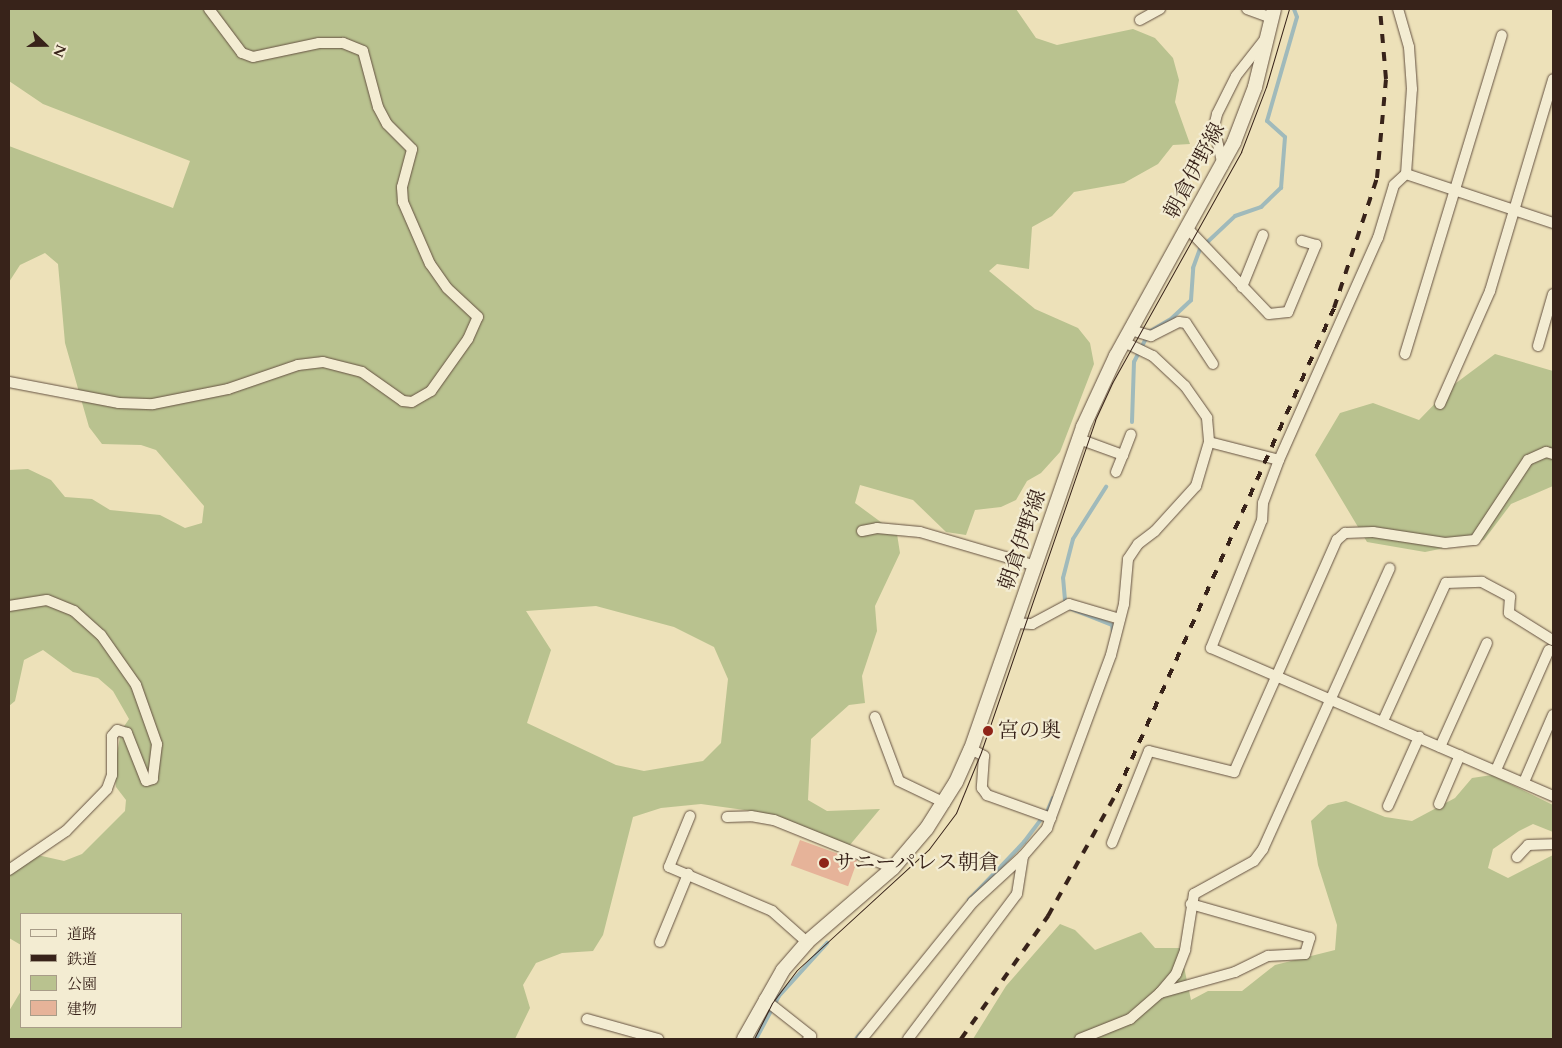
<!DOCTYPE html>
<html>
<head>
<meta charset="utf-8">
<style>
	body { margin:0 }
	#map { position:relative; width:1562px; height:1048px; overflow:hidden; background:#ede1b9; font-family:Cardo,"Noto Serif JP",serif }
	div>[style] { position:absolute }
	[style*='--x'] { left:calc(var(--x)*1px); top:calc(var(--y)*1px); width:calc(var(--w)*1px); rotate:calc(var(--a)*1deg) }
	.green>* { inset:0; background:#b9c28f }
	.stream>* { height:4px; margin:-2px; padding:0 2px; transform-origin:2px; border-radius:2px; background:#a0babb }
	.building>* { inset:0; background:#e6b399; transform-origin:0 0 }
	.roads { filter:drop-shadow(0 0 1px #655242) drop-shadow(0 0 1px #655242) }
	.street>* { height:10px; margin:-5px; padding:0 5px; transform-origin:5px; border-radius:5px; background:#f3ecd2 }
	.secondary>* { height:14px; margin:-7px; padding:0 7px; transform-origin:7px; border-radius:7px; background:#f3ecd2 }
	.tram>* { height:1px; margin:-0.5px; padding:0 0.5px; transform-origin:0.5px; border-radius:0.5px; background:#38231a }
	.rail>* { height:4px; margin-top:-2px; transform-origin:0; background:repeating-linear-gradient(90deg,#38231a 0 9px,transparent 0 18px) }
	.dots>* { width:14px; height:14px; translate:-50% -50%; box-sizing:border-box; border:2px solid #f3ecd2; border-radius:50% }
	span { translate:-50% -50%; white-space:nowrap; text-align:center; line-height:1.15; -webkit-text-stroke:4.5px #f3ecd2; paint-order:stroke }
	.street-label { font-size:21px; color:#38231a }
	.poi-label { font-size:21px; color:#38231a }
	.left { translate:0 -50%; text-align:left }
	.frame { position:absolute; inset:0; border:10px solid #38231a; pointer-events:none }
	.legend { position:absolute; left:20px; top:913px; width:162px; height:115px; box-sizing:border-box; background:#f3ecd2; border:1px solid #a89c88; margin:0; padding:6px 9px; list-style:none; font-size:15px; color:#38231a }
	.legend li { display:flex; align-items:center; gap:10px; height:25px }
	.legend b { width:25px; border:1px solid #a89c88 }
	.north { position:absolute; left:20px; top:20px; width:50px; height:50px; -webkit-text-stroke:4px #f3ecd2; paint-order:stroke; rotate:112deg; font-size:14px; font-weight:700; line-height:20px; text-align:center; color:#38231a }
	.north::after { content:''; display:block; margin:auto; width:18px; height:22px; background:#38231a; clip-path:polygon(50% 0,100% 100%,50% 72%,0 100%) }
</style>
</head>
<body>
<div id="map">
	<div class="green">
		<div style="clip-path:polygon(evenodd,9px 9px,1016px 9px,1036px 38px,1057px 45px,1133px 29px,1155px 38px,1173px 58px,1179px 80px,1175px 102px,1190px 144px,1173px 145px,1158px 164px,1124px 183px,1074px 192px,1052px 216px,1032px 227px,1029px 269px,997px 264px,989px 271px,1035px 309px,1078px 328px,1090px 343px,1094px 364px,1060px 452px,1041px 473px,1027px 481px,1016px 500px,1001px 507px,975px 510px,966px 535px,946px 532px,913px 500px,860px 485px,855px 503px,897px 534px,900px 553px,875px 606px,877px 631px,862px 676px,865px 703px,849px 705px,811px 739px,808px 800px,827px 811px,880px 809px,844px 852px,781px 819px,759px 812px,701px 804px,661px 808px,633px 817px,603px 935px,593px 951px,562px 953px,536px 963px,523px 985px,530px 1008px,515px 1039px,9px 1039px,9px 1011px,21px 991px,21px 1027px,181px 1027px,181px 914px,21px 914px,21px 945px,9px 938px,9px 873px,33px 854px,64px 861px,82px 854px,125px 811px,126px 800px,116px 787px,114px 771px,121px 731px,129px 719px,113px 691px,98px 678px,73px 672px,43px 650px,24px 660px,15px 701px,9px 706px,9px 470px,28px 469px,51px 480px,65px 497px,92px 499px,110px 510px,160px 515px,185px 528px,202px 523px,204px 506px,156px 450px,141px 445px,102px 444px,89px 427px,65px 343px,58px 264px,45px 253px,20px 265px,9px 282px,9px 146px,173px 208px,190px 161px,43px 104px,9px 81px,9px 9px,596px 606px,674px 627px,714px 647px,728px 679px,721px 743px,703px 761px,644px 771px,616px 765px,527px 723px,551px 650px,526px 611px,596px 606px)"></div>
		<div style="clip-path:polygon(1495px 354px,1553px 371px,1553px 486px,1511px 504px,1484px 540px,1425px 552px,1367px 542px,1315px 455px,1340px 413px,1373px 403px,1419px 420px,1452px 386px)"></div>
		<div style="clip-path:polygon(1492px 775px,1553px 805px,1553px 832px,1533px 824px,1519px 831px,1493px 849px,1488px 868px,1508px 878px,1553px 855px,1553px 1039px,973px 1039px,1006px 986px,1060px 924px,1075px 930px,1095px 950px,1141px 932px,1155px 948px,1180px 948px,1191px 1000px,1208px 991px,1242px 991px,1275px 965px,1335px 950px,1337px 925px,1318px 865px,1311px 821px,1328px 805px,1346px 801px,1385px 817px,1412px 821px,1455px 798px,1472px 778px)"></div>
	</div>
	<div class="stream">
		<div style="--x:1132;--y:422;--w:60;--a:-88.1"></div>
		<div style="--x:1134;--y:362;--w:34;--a:-63"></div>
		<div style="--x:1149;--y:332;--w:27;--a:-31"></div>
		<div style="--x:1172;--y:318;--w:26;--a:-43"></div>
		<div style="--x:1191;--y:300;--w:32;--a:-86"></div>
		<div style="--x:1193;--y:268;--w:20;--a:-70"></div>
		<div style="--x:1200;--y:249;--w:48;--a:-43.3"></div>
		<div style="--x:1235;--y:216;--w:28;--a:-19"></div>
		<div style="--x:1261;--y:207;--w:28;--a:-44"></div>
		<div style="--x:1281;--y:188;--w:51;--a:-85.5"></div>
		<div style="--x:1285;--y:137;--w:24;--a:-138"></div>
		<div style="--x:1267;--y:121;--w:108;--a:-73.9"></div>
		<div style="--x:1297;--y:17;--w:9;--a:-111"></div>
		<div style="--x:1065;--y:600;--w:22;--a:-95"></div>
		<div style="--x:1063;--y:578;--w:40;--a:-75.6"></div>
		<div style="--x:1073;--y:539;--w:62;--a:-57.6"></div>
		<div style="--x:1069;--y:608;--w:46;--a:21.6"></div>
		<div style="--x:1112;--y:625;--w:6;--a:81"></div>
		<div style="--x:969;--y:900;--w:80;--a:-46.5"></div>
		<div style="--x:1024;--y:842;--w:38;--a:-53"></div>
		<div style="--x:1047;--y:812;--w:15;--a:-67"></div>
		<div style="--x:756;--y:1039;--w:49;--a:-61.9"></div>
		<div style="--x:779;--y:996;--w:72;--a:-47.8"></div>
		<div style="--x:856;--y:1039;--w:8;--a:-50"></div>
	</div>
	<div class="building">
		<div style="left:800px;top:840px;width:61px;height:27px;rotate:20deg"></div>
	</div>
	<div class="roads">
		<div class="street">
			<div style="--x:1247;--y:9;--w:27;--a:20"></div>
			<div style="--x:1140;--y:20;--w:23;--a:-29"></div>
			<div style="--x:1223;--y:166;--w:40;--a:-103"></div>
			<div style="--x:1214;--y:127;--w:13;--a:-77"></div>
			<div style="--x:1217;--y:114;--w:42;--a:-63.4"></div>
			<div style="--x:1236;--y:76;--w:47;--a:-51.9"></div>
			<div style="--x:1406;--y:174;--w:155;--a:18.4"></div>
			<div style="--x:1188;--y:229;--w:117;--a:46.4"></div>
			<div style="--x:1269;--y:314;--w:19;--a:-6"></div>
			<div style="--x:1288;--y:312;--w:73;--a:-67.3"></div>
			<div style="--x:1316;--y:245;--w:15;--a:-164"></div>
			<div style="--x:1242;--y:287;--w:56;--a:-68"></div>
			<div style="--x:1131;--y:330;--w:21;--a:17"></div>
			<div style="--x:1151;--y:336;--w:31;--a:-27"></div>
			<div style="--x:1179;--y:322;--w:7;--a:8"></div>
			<div style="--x:1186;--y:323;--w:49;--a:56.6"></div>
			<div style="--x:1124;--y:342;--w:32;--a:26"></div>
			<div style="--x:1153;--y:356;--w:44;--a:43.2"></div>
			<div style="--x:1185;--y:386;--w:39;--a:55"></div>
			<div style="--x:1207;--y:418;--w:24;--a:85"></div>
			<div style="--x:1538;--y:346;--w:54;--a:-73.9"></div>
			<div style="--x:1405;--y:354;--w:333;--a:-73.1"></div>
			<div style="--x:9;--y:382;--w:112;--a:10.8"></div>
			<div style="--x:119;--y:403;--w:34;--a:2"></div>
			<div style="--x:153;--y:404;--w:76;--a:-11.3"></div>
			<div style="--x:228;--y:389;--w:74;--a:-18.9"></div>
			<div style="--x:298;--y:365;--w:25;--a:-7"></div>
			<div style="--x:323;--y:362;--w:40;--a:14.4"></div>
			<div style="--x:362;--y:372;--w:50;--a:35.3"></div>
			<div style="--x:403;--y:401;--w:9;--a:6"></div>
			<div style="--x:412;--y:402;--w:22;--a:-30"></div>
			<div style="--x:431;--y:391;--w:64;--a:-54.6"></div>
			<div style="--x:468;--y:339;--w:24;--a:-66"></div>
			<div style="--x:478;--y:317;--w:42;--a:-136.9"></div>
			<div style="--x:447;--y:288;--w:29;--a:-125"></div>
			<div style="--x:430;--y:264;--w:68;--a:-113.5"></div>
			<div style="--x:403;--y:202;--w:15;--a:-94"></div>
			<div style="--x:402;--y:187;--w:39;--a:-75"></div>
			<div style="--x:412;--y:149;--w:35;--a:-135"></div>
			<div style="--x:387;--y:124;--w:19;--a:-118"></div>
			<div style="--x:378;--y:107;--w:58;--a:-105"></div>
			<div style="--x:363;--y:51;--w:22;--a:-158"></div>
			<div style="--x:343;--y:43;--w:24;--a:180"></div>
			<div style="--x:319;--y:43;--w:67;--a:168"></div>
			<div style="--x:253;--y:57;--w:12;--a:-160"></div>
			<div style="--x:242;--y:53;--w:55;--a:-126.9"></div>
			<div style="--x:1440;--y:404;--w:124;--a:-66.1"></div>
			<div style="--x:1490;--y:291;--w:221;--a:-73.4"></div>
			<div style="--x:1079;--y:439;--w:47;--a:20"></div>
			<div style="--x:1123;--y:455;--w:22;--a:-69"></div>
			<div style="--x:1279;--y:460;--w:46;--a:110.4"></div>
			<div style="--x:1263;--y:503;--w:17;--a:93"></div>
			<div style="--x:1262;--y:520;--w:138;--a:111.7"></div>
			<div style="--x:1211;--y:648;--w:373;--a:23.4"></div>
			<div style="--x:1116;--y:472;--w:18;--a:-68"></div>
			<div style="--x:862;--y:531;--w:15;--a:-11"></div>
			<div style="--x:877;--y:528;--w:43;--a:5.3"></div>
			<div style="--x:920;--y:532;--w:121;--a:16.3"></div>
			<div style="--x:9;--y:606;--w:38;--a:-9"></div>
			<div style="--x:47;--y:600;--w:29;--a:22"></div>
			<div style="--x:74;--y:611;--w:36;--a:42"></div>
			<div style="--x:101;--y:635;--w:61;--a:55"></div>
			<div style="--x:136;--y:685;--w:63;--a:70.4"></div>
			<div style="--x:157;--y:744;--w:35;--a:97"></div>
			<div style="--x:153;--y:779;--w:7;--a:164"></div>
			<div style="--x:146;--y:781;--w:52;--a:-111.6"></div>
			<div style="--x:127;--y:733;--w:10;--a:-163"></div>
			<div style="--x:117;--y:730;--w:8;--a:130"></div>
			<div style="--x:112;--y:736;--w:39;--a:90"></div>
			<div style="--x:112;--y:775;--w:15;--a:110"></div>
			<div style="--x:107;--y:789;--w:59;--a:134.3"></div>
			<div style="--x:66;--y:831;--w:69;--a:145.6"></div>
			<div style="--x:1016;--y:623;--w:16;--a:4"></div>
			<div style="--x:1032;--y:624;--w:42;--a:-28.4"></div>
			<div style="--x:1069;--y:604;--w:53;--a:16.4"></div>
			<div style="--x:875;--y:717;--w:68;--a:69.4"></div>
			<div style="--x:899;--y:781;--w:51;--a:25.6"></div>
			<div style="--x:1383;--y:721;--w:152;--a:-65.5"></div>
			<div style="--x:1446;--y:583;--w:36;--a:-2"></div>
			<div style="--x:1482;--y:582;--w:32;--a:28"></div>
			<div style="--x:1510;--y:597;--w:16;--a:94"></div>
			<div style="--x:1509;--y:613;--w:51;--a:32.1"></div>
			<div style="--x:1440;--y:747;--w:114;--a:-65.7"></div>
			<div style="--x:971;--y:749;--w:15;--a:28"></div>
			<div style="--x:984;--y:756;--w:32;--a:94"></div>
			<div style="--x:982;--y:788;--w:9;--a:54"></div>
			<div style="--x:987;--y:795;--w:68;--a:19.8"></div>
			<div style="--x:1496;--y:770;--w:131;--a:-66.2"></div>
			<div style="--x:1524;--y:782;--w:73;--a:-66.6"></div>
			<div style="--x:1439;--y:804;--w:53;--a:-66.8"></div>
			<div style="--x:1388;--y:806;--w:76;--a:-65.8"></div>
			<div style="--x:690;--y:816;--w:55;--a:112.4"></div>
			<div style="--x:669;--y:867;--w:112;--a:23.1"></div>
			<div style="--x:772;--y:911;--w:47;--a:41.5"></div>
			<div style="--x:727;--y:817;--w:24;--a:-2"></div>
			<div style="--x:751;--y:816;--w:23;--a:10"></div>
			<div style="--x:774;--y:820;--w:128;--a:22"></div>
			<div style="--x:1112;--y:843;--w:99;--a:-68.1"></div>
			<div style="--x:1149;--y:751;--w:88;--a:13.9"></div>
			<div style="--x:1234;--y:772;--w:254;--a:-66.1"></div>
			<div style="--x:1337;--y:540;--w:11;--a:-41"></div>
			<div style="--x:1345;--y:533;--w:28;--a:-2"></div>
			<div style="--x:1373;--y:532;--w:73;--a:8.7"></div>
			<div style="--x:1445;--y:543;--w:30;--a:-6"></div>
			<div style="--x:1475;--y:540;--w:96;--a:-56.5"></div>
			<div style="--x:1528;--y:460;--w:20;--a:-24"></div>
			<div style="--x:1546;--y:452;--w:7;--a:16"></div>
			<div style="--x:1517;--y:857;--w:16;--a:-47"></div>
			<div style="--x:1528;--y:845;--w:25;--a:-2"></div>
			<div style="--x:660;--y:942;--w:74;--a:-67.6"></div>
			<div style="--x:1160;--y:993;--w:78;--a:-15.6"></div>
			<div style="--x:1235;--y:972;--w:37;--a:-26"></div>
			<div style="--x:1268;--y:956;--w:37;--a:-3"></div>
			<div style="--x:1305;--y:954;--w:17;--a:-73"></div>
			<div style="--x:1310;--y:938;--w:124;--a:-164.1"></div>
			<div style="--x:764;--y:999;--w:60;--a:38.2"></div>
			<div style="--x:811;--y:1036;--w:4;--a:135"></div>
			<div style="--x:587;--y:1019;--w:74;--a:15.7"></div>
			<div style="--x:862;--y:1039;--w:176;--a:-51"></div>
			<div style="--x:973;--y:902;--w:68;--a:-42.6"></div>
			<div style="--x:1023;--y:856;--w:37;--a:-49"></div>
			<div style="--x:1047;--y:828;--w:184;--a:-69.7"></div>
			<div style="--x:1111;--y:655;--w:53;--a:-75.7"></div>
			<div style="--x:1124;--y:604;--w:45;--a:-84.9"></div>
			<div style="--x:1128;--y:559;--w:18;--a:-56"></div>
			<div style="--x:1138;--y:544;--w:21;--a:-37"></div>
			<div style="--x:1155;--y:531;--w:61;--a:-47.7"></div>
			<div style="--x:1196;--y:486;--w:46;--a:-73.5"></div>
			<div style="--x:1209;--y:442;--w:72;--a:14.4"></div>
			<div style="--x:1279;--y:460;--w:243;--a:-66"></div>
			<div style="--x:1378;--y:238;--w:55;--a:-73.2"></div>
			<div style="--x:1394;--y:185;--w:16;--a:-43"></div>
			<div style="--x:1406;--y:174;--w:85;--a:-86"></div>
			<div style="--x:1412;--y:89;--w:42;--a:-94.1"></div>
			<div style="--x:1409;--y:47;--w:40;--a:-106"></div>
			<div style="--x:908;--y:1039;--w:181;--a:-53.1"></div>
			<div style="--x:1017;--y:894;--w:38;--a:-81"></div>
			<div style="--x:1080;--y:1039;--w:54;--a:-21.8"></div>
			<div style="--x:1130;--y:1019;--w:40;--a:-41"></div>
			<div style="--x:1160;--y:993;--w:25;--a:-50"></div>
			<div style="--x:1176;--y:974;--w:26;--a:-69"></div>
			<div style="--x:1185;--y:950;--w:57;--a:-80.9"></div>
			<div style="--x:1194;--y:894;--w:68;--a:-28.8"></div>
			<div style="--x:1254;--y:861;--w:15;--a:-53"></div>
			<div style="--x:1263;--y:849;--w:308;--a:-65.7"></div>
		</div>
		<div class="secondary">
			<div style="--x:744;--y:1039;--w:79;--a:-60.5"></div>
			<div style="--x:783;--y:970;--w:37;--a:-49"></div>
			<div style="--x:807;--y:942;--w:113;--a:-40.7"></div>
			<div style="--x:893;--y:868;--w:52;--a:-49.6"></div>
			<div style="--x:927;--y:828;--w:54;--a:-57.8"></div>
			<div style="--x:956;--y:782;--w:36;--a:-66"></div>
			<div style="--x:971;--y:749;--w:341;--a:-70.8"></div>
			<div style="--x:1083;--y:427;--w:78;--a:-65.1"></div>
			<div style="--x:1116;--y:356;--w:244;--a:-61.1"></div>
			<div style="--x:1234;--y:142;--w:59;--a:-69.1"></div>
			<div style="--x:1255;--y:87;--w:80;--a:-76.3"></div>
		</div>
	</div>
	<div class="tram">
		<div style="--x:754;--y:1039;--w:40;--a:-63.4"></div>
		<div style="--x:772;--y:1003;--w:41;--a:-52.9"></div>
		<div style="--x:797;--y:970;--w:179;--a:-42.5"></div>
		<div style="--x:929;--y:849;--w:45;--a:-53.1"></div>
		<div style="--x:956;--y:813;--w:66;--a:-67.7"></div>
		<div style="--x:981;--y:752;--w:351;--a:-71"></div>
		<div style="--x:1095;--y:420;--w:41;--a:-65.3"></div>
		<div style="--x:1112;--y:383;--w:265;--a:-60.8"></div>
		<div style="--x:1241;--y:152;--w:70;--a:-69"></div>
		<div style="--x:1266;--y:87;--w:81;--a:-73.6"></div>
	</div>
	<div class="rail">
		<div style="--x:961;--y:1039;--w:151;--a:-54.7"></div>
		<div style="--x:1048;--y:916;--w:142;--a:-60.9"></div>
		<div style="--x:1117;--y:792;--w:530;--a:-65.85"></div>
		<div style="--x:1334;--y:308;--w:137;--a:-71.7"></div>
		<div style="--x:1377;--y:178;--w:99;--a:-84.8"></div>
		<div style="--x:1386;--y:79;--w:70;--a:-94.9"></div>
	</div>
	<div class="dots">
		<div style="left:988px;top:731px;background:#8f2418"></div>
		<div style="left:824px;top:863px;background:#8f2418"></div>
	</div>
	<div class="street-label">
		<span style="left:1195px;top:171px;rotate:-62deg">朝倉伊野線</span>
		<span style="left:1023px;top:540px;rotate:-71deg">朝倉伊野線</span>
	</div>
	<div class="poi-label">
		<span class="left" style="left:998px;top:731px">宮の奥</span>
		<span class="left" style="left:834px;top:863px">サニーパレス朝倉</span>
	</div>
	<div class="frame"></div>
	<ul class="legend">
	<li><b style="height:6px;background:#f3ecd2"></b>道路</li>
	<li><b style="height:6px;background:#38231a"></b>鉄道</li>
	<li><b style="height:14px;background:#b9c28f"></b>公園</li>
	<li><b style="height:14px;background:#e6b399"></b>建物</li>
	</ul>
	<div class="north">N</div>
</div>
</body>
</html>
